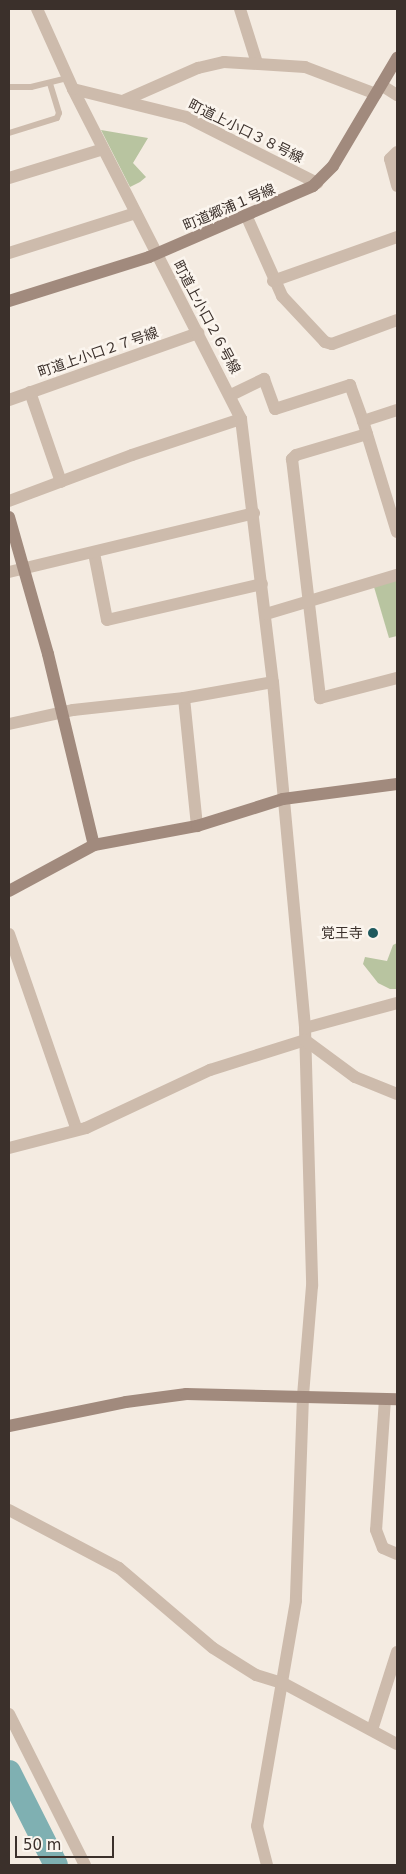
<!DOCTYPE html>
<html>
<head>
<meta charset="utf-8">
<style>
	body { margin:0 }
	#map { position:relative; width:406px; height:1874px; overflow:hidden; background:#f4ebe1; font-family:"DejaVu Sans","Noto Sans JP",sans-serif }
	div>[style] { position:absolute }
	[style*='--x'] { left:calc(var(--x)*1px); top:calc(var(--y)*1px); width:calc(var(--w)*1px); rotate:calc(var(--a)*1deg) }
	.green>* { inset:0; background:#b8c4a0 }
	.river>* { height:24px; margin:-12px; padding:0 12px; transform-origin:12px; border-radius:12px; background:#7fb0b2 }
	.lane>* { height:6px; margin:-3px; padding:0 3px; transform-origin:3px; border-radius:3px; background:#cdbbac }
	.street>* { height:12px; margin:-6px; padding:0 6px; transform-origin:6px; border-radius:6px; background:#cdbbac }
	.secondary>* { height:12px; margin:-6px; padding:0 6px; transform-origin:6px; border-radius:6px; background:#a18a7d }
	.dots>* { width:14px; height:14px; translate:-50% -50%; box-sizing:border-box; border:2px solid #fbf5ee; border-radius:50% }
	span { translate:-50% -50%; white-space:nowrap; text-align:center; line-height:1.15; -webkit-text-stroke:5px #fbf5ee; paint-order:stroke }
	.street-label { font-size:14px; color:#3b302b }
	.poi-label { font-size:14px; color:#3b302b }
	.right { translate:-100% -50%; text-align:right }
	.frame { position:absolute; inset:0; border:10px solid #3b302b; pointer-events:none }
	.scale { position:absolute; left:15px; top:1836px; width:99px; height:22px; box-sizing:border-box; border:2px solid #3b302b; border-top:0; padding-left:6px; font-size:15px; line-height:18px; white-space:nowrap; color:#3b302b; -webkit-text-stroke:4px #fbf5ee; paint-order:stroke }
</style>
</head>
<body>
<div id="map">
	<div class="green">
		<div style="clip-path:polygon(101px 130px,148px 138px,133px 163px,146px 177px,140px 182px,130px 187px)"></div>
		<div style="clip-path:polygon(397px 580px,397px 636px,389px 638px,374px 587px)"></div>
		<div style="clip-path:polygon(397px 943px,397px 989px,390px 989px,378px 983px,363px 964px,365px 957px,387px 961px,393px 945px)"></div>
	</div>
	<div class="river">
		<div style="--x:9;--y:1772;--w:104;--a:63.2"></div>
	</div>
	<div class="lane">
		<div style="--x:9;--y:87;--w:22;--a:0"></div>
		<div style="--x:31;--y:87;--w:37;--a:-14"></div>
		<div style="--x:9;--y:133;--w:50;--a:-17.4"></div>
		<div style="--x:57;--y:118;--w:5;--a:-68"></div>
		<div style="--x:59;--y:113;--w:30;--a:-107"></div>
	</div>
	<div class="street">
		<div style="--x:240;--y:9;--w:57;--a:72.5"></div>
		<div style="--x:381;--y:85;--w:19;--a:32"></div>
		<div style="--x:73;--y:89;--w:116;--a:13.9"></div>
		<div style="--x:186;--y:117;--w:147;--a:26.7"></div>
		<div style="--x:125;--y:100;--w:80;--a:-23.7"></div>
		<div style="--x:198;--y:68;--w:27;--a:-13"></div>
		<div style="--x:224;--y:62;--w:81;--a:3.5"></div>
		<div style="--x:305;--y:67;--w:76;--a:20.8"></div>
		<div style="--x:397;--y:152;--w:10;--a:135"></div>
		<div style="--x:390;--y:159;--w:28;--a:75"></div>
		<div style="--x:9;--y:178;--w:98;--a:-17.1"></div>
		<div style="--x:246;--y:215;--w:89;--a:66"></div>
		<div style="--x:282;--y:296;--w:63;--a:46.9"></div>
		<div style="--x:325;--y:342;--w:7;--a:16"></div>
		<div style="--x:332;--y:344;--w:69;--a:-20.3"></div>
		<div style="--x:9;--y:253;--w:133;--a:-17.5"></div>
		<div style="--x:273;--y:281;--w:132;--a:-19.5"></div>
		<div style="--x:30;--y:392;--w:95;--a:71"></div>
		<div style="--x:231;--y:395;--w:37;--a:-26"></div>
		<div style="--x:264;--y:379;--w:32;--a:70"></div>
		<div style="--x:275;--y:409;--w:79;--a:-17.7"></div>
		<div style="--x:350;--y:385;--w:38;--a:70"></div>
		<div style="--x:9;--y:400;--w:201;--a:-19.5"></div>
		<div style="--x:397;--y:410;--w:36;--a:162"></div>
		<div style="--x:363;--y:421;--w:116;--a:73"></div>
		<div style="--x:241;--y:419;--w:265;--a:83.1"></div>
		<div style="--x:273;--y:682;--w:347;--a:84.7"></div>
		<div style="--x:305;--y:1028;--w:258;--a:88.4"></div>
		<div style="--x:312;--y:1286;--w:110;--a:94.7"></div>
		<div style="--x:303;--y:1396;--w:205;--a:92"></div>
		<div style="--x:296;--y:1601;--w:228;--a:99.8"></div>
		<div style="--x:257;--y:1826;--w:40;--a:75.6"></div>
		<div style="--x:367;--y:434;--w:74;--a:163.5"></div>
		<div style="--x:296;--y:455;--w:6;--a:135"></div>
		<div style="--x:292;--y:459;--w:241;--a:83.3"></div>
		<div style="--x:320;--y:698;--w:80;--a:-14.6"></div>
		<div style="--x:9;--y:501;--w:131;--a:-20.5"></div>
		<div style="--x:132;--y:455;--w:115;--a:-18.3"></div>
		<div style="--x:241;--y:419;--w:370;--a:-117"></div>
		<div style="--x:73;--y:89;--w:88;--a:-114.2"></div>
		<div style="--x:94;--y:553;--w:68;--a:79"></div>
		<div style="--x:107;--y:620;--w:159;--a:-13.1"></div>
		<div style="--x:9;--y:572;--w:252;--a:-13.5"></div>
		<div style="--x:266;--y:614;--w:137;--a:-16.6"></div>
		<div style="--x:184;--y:698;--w:129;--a:84.2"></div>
		<div style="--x:9;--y:724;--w:66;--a:-12.3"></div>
		<div style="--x:73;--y:710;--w:112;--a:-6.2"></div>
		<div style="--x:184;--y:698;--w:90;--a:-10.2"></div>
		<div style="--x:9;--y:934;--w:207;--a:70.9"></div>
		<div style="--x:305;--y:1028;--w:95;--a:-15.2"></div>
		<div style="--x:9;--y:1148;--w:80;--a:-14.6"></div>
		<div style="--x:86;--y:1128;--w:137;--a:-25.1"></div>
		<div style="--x:210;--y:1070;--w:100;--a:-17.5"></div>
		<div style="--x:305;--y:1040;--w:62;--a:36.5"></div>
		<div style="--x:355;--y:1077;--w:45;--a:22"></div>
		<div style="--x:385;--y:1399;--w:131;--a:93.9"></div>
		<div style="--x:376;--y:1530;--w:19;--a:69"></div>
		<div style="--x:383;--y:1548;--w:15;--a:23"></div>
		<div style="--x:9;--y:1510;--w:124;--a:27.8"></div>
		<div style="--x:119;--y:1568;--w:123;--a:40.4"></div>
		<div style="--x:213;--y:1648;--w:51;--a:32.1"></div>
		<div style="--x:256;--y:1675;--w:28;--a:17"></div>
		<div style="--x:283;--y:1683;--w:129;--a:28.2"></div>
		<div style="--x:9;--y:1714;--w:169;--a:63.3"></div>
		<div style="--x:372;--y:1730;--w:82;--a:-72.2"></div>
	</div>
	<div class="secondary">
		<div style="--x:9;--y:301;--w:147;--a:-17.4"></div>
		<div style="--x:149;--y:257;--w:179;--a:-23.4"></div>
		<div style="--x:313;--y:186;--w:28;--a:-45"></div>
		<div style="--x:333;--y:166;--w:126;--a:-59.3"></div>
		<div style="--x:9;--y:517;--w:142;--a:74.1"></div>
		<div style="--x:48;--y:654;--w:196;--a:76.5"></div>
		<div style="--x:9;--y:891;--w:97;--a:-28.4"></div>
		<div style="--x:94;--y:845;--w:105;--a:-10.5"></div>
		<div style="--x:197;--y:826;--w:90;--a:-17.4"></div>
		<div style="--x:283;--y:799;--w:115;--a:-7.5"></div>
		<div style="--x:9;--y:1426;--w:119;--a:-11.6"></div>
		<div style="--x:126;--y:1402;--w:61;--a:-7.6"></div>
		<div style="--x:186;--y:1394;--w:211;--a:1.4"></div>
	</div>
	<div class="dots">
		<div style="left:373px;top:933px;background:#1f5a5e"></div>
	</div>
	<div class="street-label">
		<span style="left:246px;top:131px;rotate:26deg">町道上小口３８号線</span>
		<span style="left:229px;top:207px;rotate:-23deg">町道郷浦１号線</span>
		<span style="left:207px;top:317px;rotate:62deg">町道上小口２６号線</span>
		<span style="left:98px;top:352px;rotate:-19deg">町道上小口２７号線</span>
	</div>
	<div class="poi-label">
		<span class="right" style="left:363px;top:933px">覚王寺</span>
	</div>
	<div class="frame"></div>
	<div class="scale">50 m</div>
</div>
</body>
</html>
